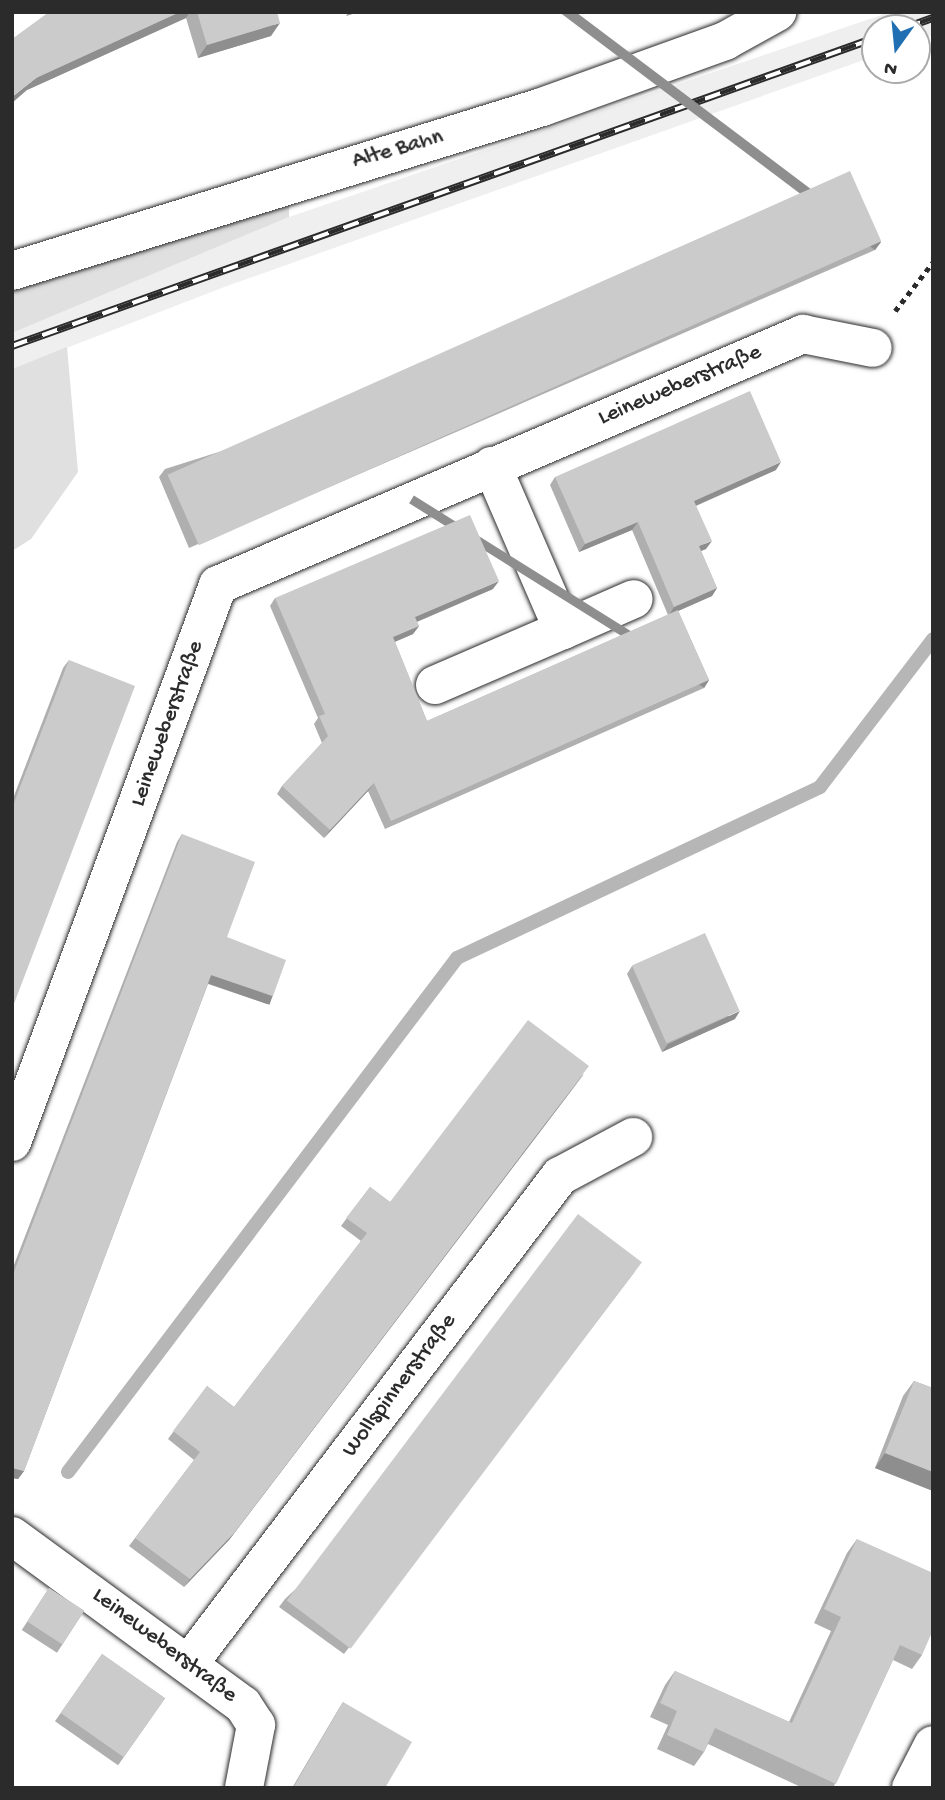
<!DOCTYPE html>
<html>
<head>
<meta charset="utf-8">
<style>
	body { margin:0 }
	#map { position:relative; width:945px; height:1800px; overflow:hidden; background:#fff; font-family:"Gochi Hand",sans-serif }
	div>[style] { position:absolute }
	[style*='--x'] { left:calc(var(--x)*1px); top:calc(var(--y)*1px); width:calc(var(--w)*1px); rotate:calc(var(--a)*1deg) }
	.built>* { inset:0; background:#efefef }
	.green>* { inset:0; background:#e0e0e0 }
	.stream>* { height:14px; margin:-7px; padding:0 7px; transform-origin:7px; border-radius:7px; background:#b6b6b6 }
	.path>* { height:4.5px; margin-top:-2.25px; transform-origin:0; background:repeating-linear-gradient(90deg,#2b2b2b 0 5px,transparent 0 10px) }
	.roads { filter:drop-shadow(0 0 2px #2b2b2b) drop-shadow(0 0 2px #2b2b2b) }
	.street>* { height:38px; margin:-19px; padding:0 19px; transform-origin:19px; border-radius:19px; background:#fff }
	.rail>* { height:8px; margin-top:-4px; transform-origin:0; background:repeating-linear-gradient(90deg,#fff 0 16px,#2b2b2b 0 32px); box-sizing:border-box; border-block:2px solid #2b2b2b }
	.wall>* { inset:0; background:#afafaf; transform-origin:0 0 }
	.shaded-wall>* { inset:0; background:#8e8e8e; transform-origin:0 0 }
	.building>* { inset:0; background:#cbcbcb; transform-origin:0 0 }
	span { translate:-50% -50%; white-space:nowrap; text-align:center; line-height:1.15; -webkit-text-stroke:6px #fff; paint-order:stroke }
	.street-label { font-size:23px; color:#2b2b2b }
	.frame { position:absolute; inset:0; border:14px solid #2b2b2b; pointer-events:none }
	.north { position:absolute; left:861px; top:14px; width:70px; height:70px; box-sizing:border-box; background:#fff; border:2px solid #aaa; border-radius:50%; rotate:195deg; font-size:19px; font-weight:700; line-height:28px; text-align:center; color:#2b2b2b }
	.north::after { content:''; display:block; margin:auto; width:24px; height:32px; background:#1f6fb2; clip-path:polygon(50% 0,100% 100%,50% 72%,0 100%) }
</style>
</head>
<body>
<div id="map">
	<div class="built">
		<div style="clip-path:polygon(890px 12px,933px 12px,933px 35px,917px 41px,917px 28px,875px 28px,875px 56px,227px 286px,12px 369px,12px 333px,289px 217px)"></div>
	</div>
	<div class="green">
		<div style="clip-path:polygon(289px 197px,289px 217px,12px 333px,12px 285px)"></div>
		<div style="clip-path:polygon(67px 347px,78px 472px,31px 539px,12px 551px,12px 369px)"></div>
	</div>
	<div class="stream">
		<div style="--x:68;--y:1472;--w:645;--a:-52.88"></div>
		<div style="--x:457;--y:958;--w:401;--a:-25.2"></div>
		<div style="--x:820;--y:787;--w:186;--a:-52.6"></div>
	</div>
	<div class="path">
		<div style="--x:895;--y:311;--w:62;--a:-52.2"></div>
	</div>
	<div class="roads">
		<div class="street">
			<div style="--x:12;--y:271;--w:555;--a:-17.19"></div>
			<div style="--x:542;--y:107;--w:195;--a:-19.8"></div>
			<div style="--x:725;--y:41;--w:60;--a:-29.1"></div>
			<div style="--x:563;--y:630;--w:77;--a:-23.6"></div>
			<div style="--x:435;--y:685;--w:139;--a:-23.3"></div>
			<div style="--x:563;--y:630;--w:179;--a:-113.4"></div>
			<div style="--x:12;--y:1142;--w:594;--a:-69.7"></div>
			<div style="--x:218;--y:585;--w:637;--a:-23.22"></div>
			<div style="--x:803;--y:334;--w:71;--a:11.3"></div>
			<div style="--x:12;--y:1536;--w:286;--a:36.2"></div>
			<div style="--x:243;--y:1705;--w:24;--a:57"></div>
			<div style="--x:256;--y:1725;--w:64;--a:100.8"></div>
			<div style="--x:190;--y:1662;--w:611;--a:-52.72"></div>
			<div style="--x:560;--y:1176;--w:83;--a:-28.1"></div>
			<div style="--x:911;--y:1788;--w:48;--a:-62.9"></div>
		</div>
	</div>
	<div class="rail">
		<div style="--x:905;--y:28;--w:30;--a:-20"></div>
		<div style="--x:12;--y:346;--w:916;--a:-19.64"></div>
	</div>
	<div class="wall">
		<div style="clip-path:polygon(94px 12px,277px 12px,271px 36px,198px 58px,186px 18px,27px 90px,91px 13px)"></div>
		<div style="clip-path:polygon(881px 242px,875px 250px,189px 548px,159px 477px,165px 469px)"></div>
		<div style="clip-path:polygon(776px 470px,696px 506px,706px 549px,701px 551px,717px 588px,712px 596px,678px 611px,709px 680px,704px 688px,385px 829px,368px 791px,324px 838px,277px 794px,282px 786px,322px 743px,314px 724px,318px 718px,270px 606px,275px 598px,493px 589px,417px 622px,419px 626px,413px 634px,395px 642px,427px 721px,668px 615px,632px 530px,579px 552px,550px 485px,555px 477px)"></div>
		<div style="clip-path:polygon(69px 660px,12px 1009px,12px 801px,63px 668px)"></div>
		<div style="clip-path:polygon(182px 834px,227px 937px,273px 996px,267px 1004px,208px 984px,24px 1471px,18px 1479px,12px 1478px,12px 1270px,177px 842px)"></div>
		<div style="clip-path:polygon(632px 966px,735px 1019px,662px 1052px,627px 974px)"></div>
		<div style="clip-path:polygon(584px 1074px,229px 1540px,184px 1587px,129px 1546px,194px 1460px,168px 1439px,207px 1386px,234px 1407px,361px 1241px,341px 1226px,370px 1187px,390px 1202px)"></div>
		<div style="clip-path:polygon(636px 1270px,344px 1654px,279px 1607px,285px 1599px)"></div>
		<div style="clip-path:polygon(914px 1381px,933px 1388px,933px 1491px,875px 1468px,903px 1396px)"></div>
		<div style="clip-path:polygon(857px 1539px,922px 1655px,912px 1669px,893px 1660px,833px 1788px,803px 1788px,708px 1744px,704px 1752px,694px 1766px,657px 1749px,668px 1725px,650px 1717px,665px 1685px,675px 1671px,789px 1722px,831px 1631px,814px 1623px,847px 1553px)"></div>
		<div style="left:49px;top:1588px;width:42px;height:50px;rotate:33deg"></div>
		<div style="left:102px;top:1654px;width:77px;height:82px;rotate:35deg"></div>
		<div style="clip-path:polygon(343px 1702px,385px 1788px,292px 1788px,338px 1710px)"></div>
	</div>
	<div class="shaded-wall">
		<div style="clip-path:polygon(180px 12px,190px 12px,186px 18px,27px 90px,12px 103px,12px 97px,36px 78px)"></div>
		<div style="clip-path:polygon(349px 12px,359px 12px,346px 16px)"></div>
		<div style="clip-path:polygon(280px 23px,271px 36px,198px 58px,207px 45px)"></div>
		<div style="left:881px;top:242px;width:10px;height:749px;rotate:127deg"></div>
		<div style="clip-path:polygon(781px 462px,776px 470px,688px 509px,694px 501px)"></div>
		<div style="clip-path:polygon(638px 522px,632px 530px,579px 552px,585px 544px)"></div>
		<div style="clip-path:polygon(712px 541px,706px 549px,693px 554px,699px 546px)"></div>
		<div style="clip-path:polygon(499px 581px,493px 589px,409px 625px,415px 617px)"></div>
		<div style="clip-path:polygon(717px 588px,712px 596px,669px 615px,674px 607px)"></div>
		<div style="clip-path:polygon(419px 626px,413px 634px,387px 645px,393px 637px)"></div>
		<div style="left:709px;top:680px;width:9px;height:348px;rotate:122deg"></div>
		<div style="clip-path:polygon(374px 783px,368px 791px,324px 838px,330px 830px)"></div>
		<div style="left:211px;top:975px;width:65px;height:9px;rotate:19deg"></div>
		<div style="clip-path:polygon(740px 1011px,735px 1019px,662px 1052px,668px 1044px)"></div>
		<div style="clip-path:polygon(584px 1074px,229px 1540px,184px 1587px,190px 1579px)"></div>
		<div style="clip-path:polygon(885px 1453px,933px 1472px,933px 1491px,875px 1468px)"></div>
		<div style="clip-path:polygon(12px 1468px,24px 1471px,18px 1479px,12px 1478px)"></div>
	</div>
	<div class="building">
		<div style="clip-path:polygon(49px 12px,91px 12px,91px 13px,94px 12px,180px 12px,36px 78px,12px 97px,12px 39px)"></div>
		<div style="clip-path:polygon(197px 12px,277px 12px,280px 23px,207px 45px)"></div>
		<div style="left:850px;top:171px;width:77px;height:747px;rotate:66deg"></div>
		<div style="clip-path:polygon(750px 391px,781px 462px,694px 501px,712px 541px,699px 546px,717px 588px,674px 607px,638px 522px,585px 544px,555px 477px)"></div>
		<div style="clip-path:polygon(470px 515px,499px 581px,415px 617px,419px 626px,393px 637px,427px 721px,678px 610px,709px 680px,391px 821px,374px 783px,330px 830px,282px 786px,328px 736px,319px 716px,325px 714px,275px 598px)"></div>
		<div style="clip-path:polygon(69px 660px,135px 686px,12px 1009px,12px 808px)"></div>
		<div style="clip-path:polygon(182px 834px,255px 862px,227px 937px,286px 960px,273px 996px,211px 975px,24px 1471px,12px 1468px,12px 1277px)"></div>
		<div style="left:705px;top:933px;width:85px;height:80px;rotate:66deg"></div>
		<div style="clip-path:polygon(528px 1020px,589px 1066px,235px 1532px,190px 1579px,135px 1538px,200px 1452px,173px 1431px,207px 1386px,234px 1407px,367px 1233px,346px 1218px,370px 1187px,390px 1202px)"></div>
		<div style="left:578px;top:1214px;width:80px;height:484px;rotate:37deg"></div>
		<div style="clip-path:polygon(914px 1381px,933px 1388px,933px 1472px,885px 1453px)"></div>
		<div style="clip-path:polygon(857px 1539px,933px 1573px,933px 1630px,922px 1655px,900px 1645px,836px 1784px,715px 1728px,704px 1752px,667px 1735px,677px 1711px,660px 1703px,675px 1671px,792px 1723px,841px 1617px,824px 1609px)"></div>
		<div style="left:49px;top:1588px;width:42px;height:40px;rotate:33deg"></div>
		<div style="left:102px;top:1654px;width:77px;height:72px;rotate:35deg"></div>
		<div style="clip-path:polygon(343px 1702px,412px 1742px,385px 1788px,293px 1788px)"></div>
	</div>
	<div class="street-label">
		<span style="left:398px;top:150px;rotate:-16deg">Alte Bahn</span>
		<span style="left:680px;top:386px;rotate:-23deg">Leineweberstraße</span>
		<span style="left:168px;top:724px;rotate:-70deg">Leineweberstraße</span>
		<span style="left:400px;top:1386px;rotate:-53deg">Wollspinnerstraße</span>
		<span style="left:164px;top:1646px;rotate:37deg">Leineweberstraße</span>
	</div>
	<div class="frame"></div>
	<div class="north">N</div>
</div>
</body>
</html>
